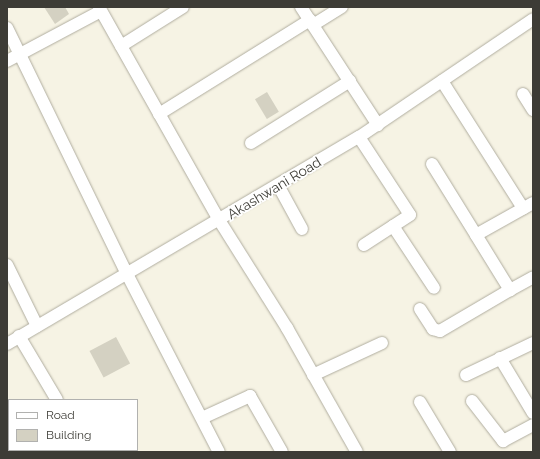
<!DOCTYPE html>
<html>
<head>
<meta charset="utf-8">
<style>
	body { margin:0 }
	#map { position:relative; width:540px; height:459px; overflow:hidden; background:#f6f3e4; font-family:Raleway,sans-serif }
	div>[style] { position:absolute }
	[style*='--x'] { left:calc(var(--x)*1px); top:calc(var(--y)*1px); width:calc(var(--w)*1px); rotate:calc(var(--a)*1deg) }
	.building>* { inset:0; background:#d4d1c2; transform-origin:0 0 }
	.roads { filter:drop-shadow(0 0 1px #b0ad9f) drop-shadow(0 0 1px #b0ad9f) }
	.minor>* { height:12px; margin:-6px; padding:0 6px; transform-origin:6px; border-radius:6px; background:#fff }
	span { translate:-50% -50%; white-space:nowrap; text-align:center; line-height:1.15; -webkit-text-stroke:3.5px #fff; paint-order:stroke }
	.street-label { font-size:14px; color:#3d3c36 }
	.frame { position:absolute; inset:0; border:8px solid #3d3c36; pointer-events:none }
	.legend { position:absolute; left:8px; top:399px; width:130px; height:52px; box-sizing:border-box; background:#fff; border:1px solid #b1b1af; margin:0; padding:5px 7px; list-style:none; font-size:12px; color:#3d3c36 }
	.legend li { display:flex; align-items:center; gap:8px; height:20px }
	.legend b { width:20px; border:1px solid #b1b1af }
</style>
</head>
<body>
<div id="map">
	<div class="building">
		<div style="clip-path:polygon(44px 7px,65px 7px,69px 14px,55px 24px)"></div>
		<div style="left:267px;top:92px;width:23px;height:14px;rotate:59deg"></div>
		<div style="left:116px;top:337px;width:30px;height:30px;rotate:62deg"></div>
	</div>
	<div class="roads">
		<div class="minor">
			<div style="--x:99;--y:7;--w:244;--a:60.6"></div>
			<div style="--x:219;--y:220;--w:128;--a:57.8"></div>
			<div style="--x:287;--y:328;--w:142;--a:60.6"></div>
			<div style="--x:301;--y:7;--w:141;--a:56.9"></div>
			<div style="--x:313;--y:25;--w:34;--a:-32"></div>
			<div style="--x:7;--y:28;--w:274;--a:64"></div>
			<div style="--x:127;--y:274;--w:200;--a:62.7"></div>
			<div style="--x:121;--y:46;--w:73;--a:-32.2"></div>
			<div style="--x:7;--y:61;--w:106;--a:-28"></div>
			<div style="--x:442;--y:81;--w:151;--a:57.5"></div>
			<div style="--x:523;--y:94;--w:19;--a:58"></div>
			<div style="--x:159;--y:114;--w:178;--a:-31.9"></div>
			<div style="--x:359;--y:137;--w:93;--a:56.8"></div>
			<div style="--x:410;--y:215;--w:55;--a:146.9"></div>
			<div style="--x:251;--y:143;--w:117;--a:-32.1"></div>
			<div style="--x:432;--y:164;--w:84;--a:58.2"></div>
			<div style="--x:278;--y:185;--w:50;--a:61.4"></div>
			<div style="--x:533;--y:203;--w:65;--a:150.7"></div>
			<div style="--x:476;--y:235;--w:65;--a:58.3"></div>
			<div style="--x:510;--y:290;--w:26;--a:-29"></div>
			<div style="--x:393;--y:226;--w:74;--a:56.5"></div>
			<div style="--x:7;--y:265;--w:68;--a:63.8"></div>
			<div style="--x:420;--y:309;--w:24;--a:57"></div>
			<div style="--x:433;--y:329;--w:7;--a:16"></div>
			<div style="--x:440;--y:331;--w:81;--a:-30.4"></div>
			<div style="--x:19;--y:336;--w:74;--a:59.3"></div>
			<div style="--x:7;--y:344;--w:408;--a:-30.5"></div>
			<div style="--x:359;--y:137;--w:210;--a:-34.1"></div>
			<div style="--x:500;--y:358;--w:64;--a:59"></div>
			<div style="--x:313;--y:375;--w:76;--a:-24.9"></div>
			<div style="--x:466;--y:375;--w:74;--a:-25.5"></div>
			<div style="--x:472;--y:401;--w:51;--a:52.2"></div>
			<div style="--x:503;--y:441;--w:34;--a:-28"></div>
			<div style="--x:420;--y:402;--w:58;--a:59"></div>
			<div style="--x:202;--y:418;--w:53;--a:-24.6"></div>
			<div style="--x:250;--y:396;--w:64;--a:60.3"></div>
			<div style="--x:94;--y:450;--w:2;--a:63"></div>
		</div>
	</div>
	<div class="street-label">
		<span style="left:274px;top:188px;rotate:-31deg">Akashwani Road</span>
	</div>
	<div class="frame"></div>
	<ul class="legend">
	<li><b style="height:5px;background:#fff"></b>Road</li>
	<li><b style="height:11px;background:#d4d1c2"></b>Building</li>
	</ul>
</div>
</body>
</html>
